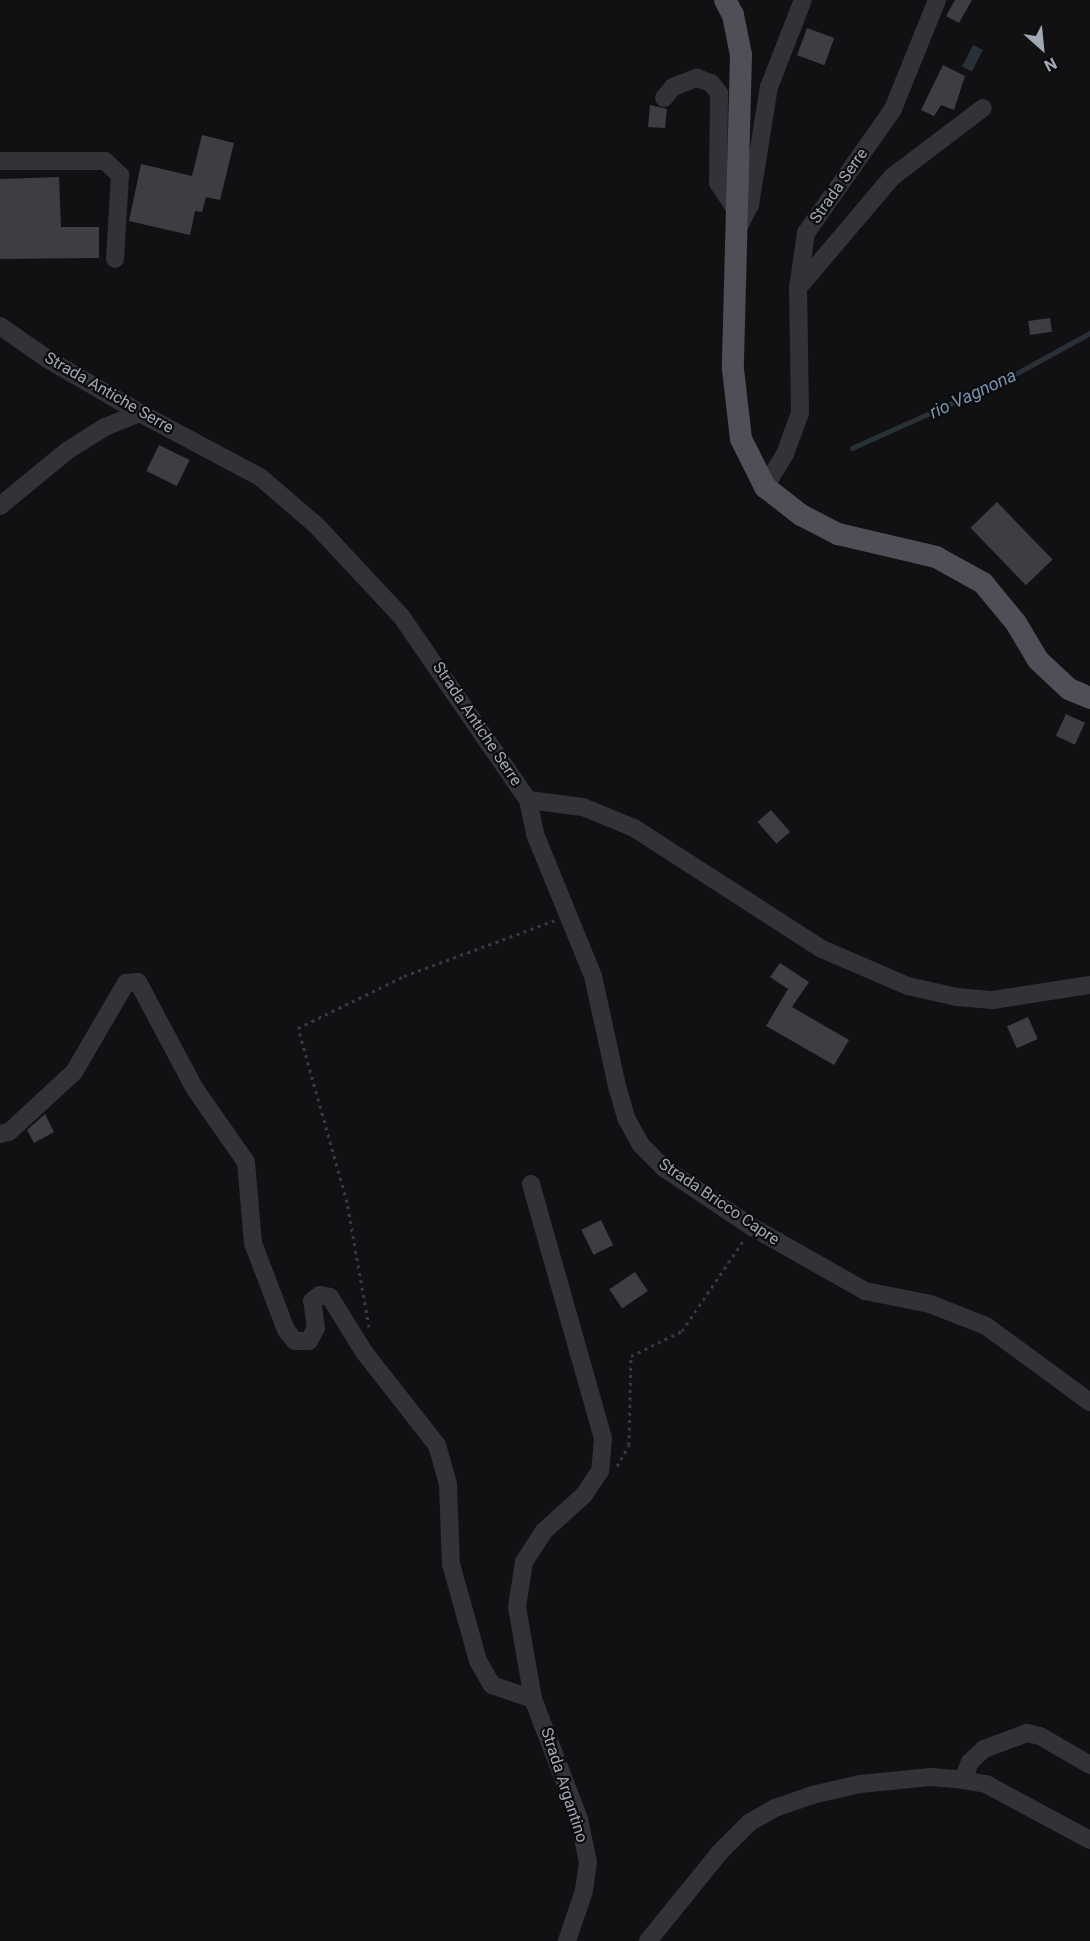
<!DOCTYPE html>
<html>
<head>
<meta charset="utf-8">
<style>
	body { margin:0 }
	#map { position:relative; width:1090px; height:1941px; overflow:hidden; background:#111113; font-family:Roboto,sans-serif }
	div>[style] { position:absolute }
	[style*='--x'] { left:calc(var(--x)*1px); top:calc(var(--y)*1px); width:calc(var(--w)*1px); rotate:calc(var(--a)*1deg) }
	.water>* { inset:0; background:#293138; transform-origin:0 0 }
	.stream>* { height:4.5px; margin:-2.25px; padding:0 2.25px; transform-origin:2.25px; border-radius:2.25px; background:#293138 }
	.building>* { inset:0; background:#3d3e43; transform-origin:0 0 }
	.path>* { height:3px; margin-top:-1.5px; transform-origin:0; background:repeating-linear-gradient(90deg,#383a3f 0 3px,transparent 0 7.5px) }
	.minor>* { height:18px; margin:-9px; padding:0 9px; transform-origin:9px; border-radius:9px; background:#323338 }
	.major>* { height:22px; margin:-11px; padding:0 11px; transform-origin:11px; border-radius:11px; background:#4e4f57 }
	span { translate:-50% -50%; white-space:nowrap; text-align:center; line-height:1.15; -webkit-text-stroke:4.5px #0c0c0e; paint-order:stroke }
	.street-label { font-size:16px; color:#a2a7b4 }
	.water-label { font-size:18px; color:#7893b0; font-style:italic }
	.north { position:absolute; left:1012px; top:18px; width:60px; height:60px; -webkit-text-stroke:4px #0c0c0e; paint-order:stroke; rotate:153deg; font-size:16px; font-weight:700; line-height:24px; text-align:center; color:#a2a7b4 }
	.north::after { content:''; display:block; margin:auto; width:21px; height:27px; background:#a2a7b4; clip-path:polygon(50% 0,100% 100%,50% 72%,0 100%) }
</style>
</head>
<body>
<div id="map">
	<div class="water">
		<div style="left:973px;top:45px;width:11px;height:24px;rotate:27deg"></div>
	</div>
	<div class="stream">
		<div style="--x:852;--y:448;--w:171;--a:-24.2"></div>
		<div style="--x:1008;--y:378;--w:94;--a:-28.8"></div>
	</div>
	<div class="building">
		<div style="clip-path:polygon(955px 0,972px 0,959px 23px,946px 16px)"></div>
		<div style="left:807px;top:28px;width:29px;height:29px;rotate:20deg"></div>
		<div style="clip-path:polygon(943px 65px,965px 76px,954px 110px,941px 105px,934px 116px,921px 110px)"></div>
		<div style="clip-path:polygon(650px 105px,667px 109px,665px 128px,648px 127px)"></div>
		<div style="clip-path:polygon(202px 135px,234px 143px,220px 200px,206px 197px,202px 212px,195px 211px,190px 235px,129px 221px,141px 164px,192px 176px)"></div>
		<div style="clip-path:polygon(59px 177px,61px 227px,99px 227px,99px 258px,0 259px,0 179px)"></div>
		<div style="left:1050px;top:318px;width:14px;height:22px;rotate:82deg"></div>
		<div style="left:159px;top:445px;width:34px;height:29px;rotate:26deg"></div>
		<div style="left:997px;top:502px;width:80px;height:37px;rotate:46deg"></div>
		<div style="left:1066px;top:714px;width:21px;height:24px;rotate:25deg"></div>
		<div style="left:771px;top:810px;width:29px;height:18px;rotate:49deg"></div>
		<div style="clip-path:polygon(780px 963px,809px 982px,792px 1007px,849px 1040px,834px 1065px,766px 1026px,788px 989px,770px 977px)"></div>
		<div style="left:1028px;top:1017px;width:24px;height:23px;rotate:66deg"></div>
		<div style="clip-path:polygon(45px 1114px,54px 1132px,34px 1143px,27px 1130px)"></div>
		<div style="left:601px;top:1220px;width:28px;height:22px;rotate:64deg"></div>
		<div style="left:635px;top:1272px;width:23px;height:31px;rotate:56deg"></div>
	</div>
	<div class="path">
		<div style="--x:369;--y:1327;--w:127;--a:-100"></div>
		<div style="--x:347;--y:1202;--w:181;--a:-105.7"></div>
		<div style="--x:298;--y:1028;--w:118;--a:-26.1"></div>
		<div style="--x:404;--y:976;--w:161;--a:-20.3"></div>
		<div style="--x:617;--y:1466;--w:24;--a:-60"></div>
		<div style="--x:629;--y:1445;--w:89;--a:-88.7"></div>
		<div style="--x:631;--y:1356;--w:57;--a:-26.1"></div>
		<div style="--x:682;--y:1331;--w:109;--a:-55.9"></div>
	</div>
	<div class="minor">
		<div style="--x:664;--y:98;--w:14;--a:-51"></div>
		<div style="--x:673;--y:87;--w:26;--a:-21"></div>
		<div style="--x:697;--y:78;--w:15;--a:20"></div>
		<div style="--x:711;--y:83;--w:13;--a:51"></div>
		<div style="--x:719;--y:93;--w:90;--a:90.6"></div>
		<div style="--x:718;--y:183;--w:32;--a:56"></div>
		<div style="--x:0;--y:161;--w:105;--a:0"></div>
		<div style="--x:105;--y:161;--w:21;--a:43"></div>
		<div style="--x:120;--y:175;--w:84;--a:93.4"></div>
		<div style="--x:737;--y:230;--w:28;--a:-63"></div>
		<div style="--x:750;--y:205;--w:120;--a:-80.9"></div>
		<div style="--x:769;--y:87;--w:93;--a:-68.7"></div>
		<div style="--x:798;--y:288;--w:145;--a:-49.7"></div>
		<div style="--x:892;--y:177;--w:114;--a:-37.2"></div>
		<div style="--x:0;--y:326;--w:60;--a:34.8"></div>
		<div style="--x:49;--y:360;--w:105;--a:30.2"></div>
		<div style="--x:140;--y:413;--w:136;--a:28.1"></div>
		<div style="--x:260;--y:477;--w:74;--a:40.6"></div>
		<div style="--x:316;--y:525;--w:125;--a:47"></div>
		<div style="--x:401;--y:616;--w:224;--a:55.4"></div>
		<div style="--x:528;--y:800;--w:35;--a:78"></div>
		<div style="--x:535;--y:834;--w:153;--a:67.8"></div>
		<div style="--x:593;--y:976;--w:113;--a:77.7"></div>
		<div style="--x:617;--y:1086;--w:33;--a:74"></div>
		<div style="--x:626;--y:1118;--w:31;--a:61"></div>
		<div style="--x:641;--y:1145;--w:33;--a:45"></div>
		<div style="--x:664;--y:1168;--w:106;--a:33.8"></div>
		<div style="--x:752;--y:1227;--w:130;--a:29.5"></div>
		<div style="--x:865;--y:1291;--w:66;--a:11.3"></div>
		<div style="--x:930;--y:1304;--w:60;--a:21.4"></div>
		<div style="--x:986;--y:1326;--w:129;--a:36.2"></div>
		<div style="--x:765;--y:487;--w:39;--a:-59"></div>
		<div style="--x:785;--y:454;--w:44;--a:-69.9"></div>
		<div style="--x:800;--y:413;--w:125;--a:-90.9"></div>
		<div style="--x:798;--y:288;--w:56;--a:-81.7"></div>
		<div style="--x:806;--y:233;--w:151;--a:-54.9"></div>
		<div style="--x:893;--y:109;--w:118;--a:-68"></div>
		<div style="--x:0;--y:506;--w:87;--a:-39.4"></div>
		<div style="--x:67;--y:451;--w:45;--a:-32.3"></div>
		<div style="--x:105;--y:427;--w:38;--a:-22"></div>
		<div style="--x:528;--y:800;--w:55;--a:7.3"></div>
		<div style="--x:583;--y:807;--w:55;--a:22.4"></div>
		<div style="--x:634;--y:828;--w:224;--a:32.8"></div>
		<div style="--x:822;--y:949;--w:94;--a:23.3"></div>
		<div style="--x:908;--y:986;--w:50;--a:12.7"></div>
		<div style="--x:957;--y:997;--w:36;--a:5"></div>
		<div style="--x:993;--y:1000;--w:98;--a:-8.8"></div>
		<div style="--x:0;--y:1134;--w:9;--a:-13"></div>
		<div style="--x:9;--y:1132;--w:88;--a:-42.7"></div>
		<div style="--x:74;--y:1072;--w:103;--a:-59.7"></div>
		<div style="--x:126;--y:983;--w:12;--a:-5"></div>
		<div style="--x:138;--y:982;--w:121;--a:62"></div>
		<div style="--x:195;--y:1089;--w:89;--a:55.1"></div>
		<div style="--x:246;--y:1162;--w:81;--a:85.1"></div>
		<div style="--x:253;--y:1243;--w:93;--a:69.2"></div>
		<div style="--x:286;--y:1330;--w:14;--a:51"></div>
		<div style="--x:295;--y:1341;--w:14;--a:0"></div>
		<div style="--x:309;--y:1341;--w:15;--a:-62"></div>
		<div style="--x:316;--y:1328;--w:27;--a:-98"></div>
		<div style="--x:312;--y:1301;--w:10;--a:-37"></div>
		<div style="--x:320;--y:1295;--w:10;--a:11"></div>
		<div style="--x:330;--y:1297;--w:65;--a:58.3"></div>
		<div style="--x:364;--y:1352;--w:118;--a:51.9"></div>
		<div style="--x:437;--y:1445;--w:41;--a:74.2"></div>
		<div style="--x:448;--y:1484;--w:80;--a:87.9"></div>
		<div style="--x:451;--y:1564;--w:101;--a:74.4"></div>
		<div style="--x:478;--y:1661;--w:28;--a:60"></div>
		<div style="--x:492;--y:1685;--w:43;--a:18.9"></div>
		<div style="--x:531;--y:1184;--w:265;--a:74.2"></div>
		<div style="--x:603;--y:1439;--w:32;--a:95"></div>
		<div style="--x:600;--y:1471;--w:29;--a:124"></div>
		<div style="--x:584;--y:1495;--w:54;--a:138"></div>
		<div style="--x:544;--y:1531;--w:37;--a:123"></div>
		<div style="--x:524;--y:1562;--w:46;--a:98.8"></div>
		<div style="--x:517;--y:1607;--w:93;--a:80.1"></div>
		<div style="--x:533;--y:1699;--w:129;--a:69"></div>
		<div style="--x:579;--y:1819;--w:44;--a:78.2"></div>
		<div style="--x:588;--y:1862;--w:29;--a:98"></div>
		<div style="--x:584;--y:1891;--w:53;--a:108.8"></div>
		<div style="--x:963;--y:1780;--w:19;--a:-69"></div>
		<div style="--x:970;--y:1762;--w:19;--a:-43"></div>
		<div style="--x:984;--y:1749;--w:46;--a:-20.4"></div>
		<div style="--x:1027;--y:1733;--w:13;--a:13"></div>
		<div style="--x:1040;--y:1736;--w:58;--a:30.1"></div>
		<div style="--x:648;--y:1941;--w:114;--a:-51"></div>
		<div style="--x:720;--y:1852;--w:42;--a:-45"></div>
		<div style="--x:750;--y:1822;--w:29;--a:-29"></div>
		<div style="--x:775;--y:1808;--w:39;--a:-19"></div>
		<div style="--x:812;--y:1795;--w:49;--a:-12.9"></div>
		<div style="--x:860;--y:1784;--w:71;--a:-5.6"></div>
		<div style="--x:931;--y:1777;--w:32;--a:5"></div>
		<div style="--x:963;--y:1780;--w:23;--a:10"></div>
		<div style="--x:986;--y:1784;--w:118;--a:28.3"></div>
	</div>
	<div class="major">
		<div style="--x:725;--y:0;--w:17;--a:62"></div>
		<div style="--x:733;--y:15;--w:41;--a:78.7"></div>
		<div style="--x:741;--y:55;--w:314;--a:91.5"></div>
		<div style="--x:733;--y:369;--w:70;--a:83.5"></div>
		<div style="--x:741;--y:439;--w:54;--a:63.4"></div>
		<div style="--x:765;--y:487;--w:46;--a:37.9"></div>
		<div style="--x:801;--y:515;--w:42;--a:27.2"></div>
		<div style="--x:838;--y:534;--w:101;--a:13.2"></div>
		<div style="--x:936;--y:557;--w:54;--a:29"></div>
		<div style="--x:983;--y:583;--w:52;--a:50.5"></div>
		<div style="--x:1016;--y:623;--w:43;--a:59.3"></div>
		<div style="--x:1038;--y:660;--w:42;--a:43.1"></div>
		<div style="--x:1069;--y:689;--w:23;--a:23"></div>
	</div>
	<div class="street-label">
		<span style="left:839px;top:186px;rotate:-55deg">Strada Serre</span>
		<span style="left:109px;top:393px;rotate:30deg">Strada Antiche Serre</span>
		<span style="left:477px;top:724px;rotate:56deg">Strada Antiche Serre</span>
		<span style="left:719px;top:1202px;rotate:34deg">Strada Bricco Capre</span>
		<span style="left:564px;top:1785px;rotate:72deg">Strada Argantino</span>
	</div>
	<div class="water-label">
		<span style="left:973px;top:394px;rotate:-25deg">rio Vagnona</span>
	</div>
	<div class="north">N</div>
</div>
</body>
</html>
